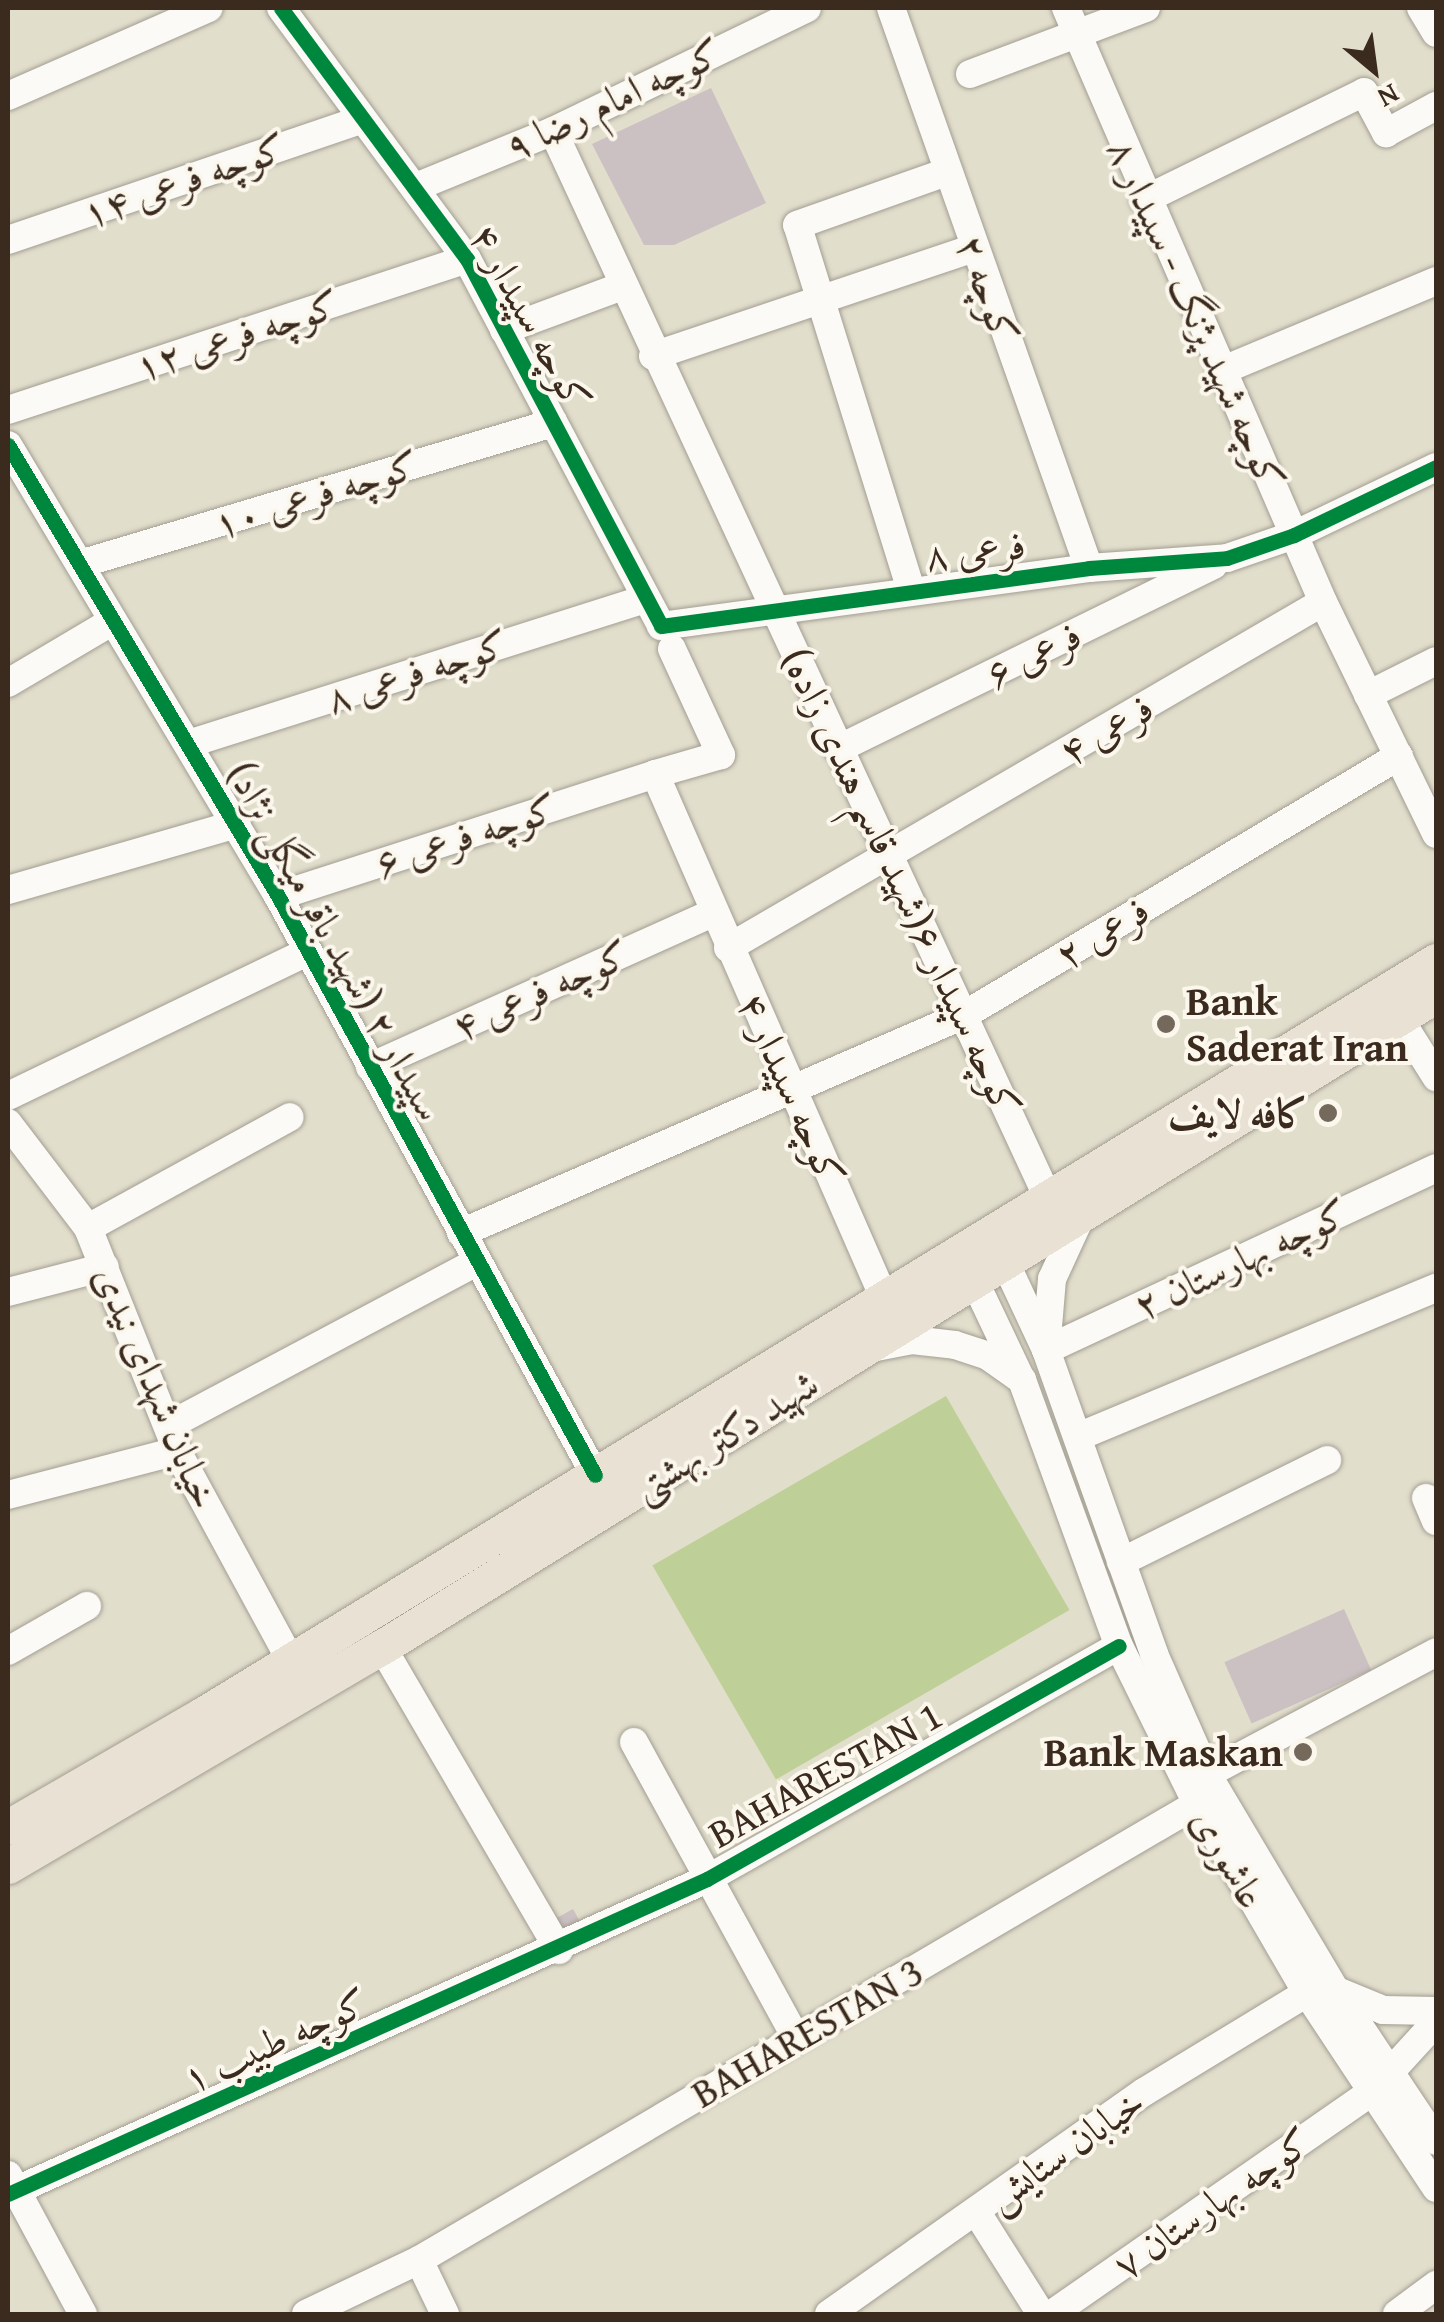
<!DOCTYPE html>
<html>
<head>
<meta charset="utf-8">
<style>
	body { margin:0 }
	#map { position:relative; width:1444px; height:2322px; overflow:hidden; background:#e2decc; font-family:"Gentium Book Plus",Amiri,serif }
	div>[style] { position:absolute }
	[style*='--x'] { left:calc(var(--x)*1px); top:calc(var(--y)*1px); width:calc(var(--w)*1px); rotate:calc(var(--a)*1deg) }
	.green>* { inset:0; background:#bed098; transform-origin:0 0 }
	.building>* { inset:0; background:#cbc0c2; transform-origin:0 0 }
	.roads { filter:drop-shadow(0 0 2px #a29e92) drop-shadow(0 0 2px #a29e92) }
	.minor>* { height:28px; margin:-14px; padding:0 14px; transform-origin:14px; border-radius:14px; background:#fbfaf7 }
	.major>* { height:35px; margin:-17.5px; padding:0 17.5px; transform-origin:17.5px; border-radius:17.5px; background:#eae1d5 }
	.cycleway>* { height:15px; margin:-7.5px; padding:0 7.5px; transform-origin:7.5px; border-radius:7.5px; background:#00873e }
	.dots>* { width:28px; height:28px; translate:-50% -50%; box-sizing:border-box; border:5px solid #fbf7ec; border-radius:50% }
	span { translate:-50% -50%; white-space:nowrap; text-align:center; line-height:1.15; -webkit-text-stroke:8px #fbf7ec; paint-order:stroke }
	.street-label { font-size:40px; color:#3b2a1e }
	.poi-label { font-size:40px; color:#3b2a1e; font-weight:700 }
	.left { translate:0 -50%; text-align:left }
	.right { translate:-100% -50%; text-align:right }
	.frame { position:absolute; inset:0; border:10px solid #3b2a1e; pointer-events:none }
	.north { position:absolute; left:1324px; top:20px; width:100px; height:100px; -webkit-text-stroke:8px #fbf7ec; paint-order:stroke; rotate:151deg; font-size:28px; font-weight:700; line-height:40px; text-align:center; color:#3b2a1e }
	.north::after { content:''; display:block; margin:auto; width:35px; height:45px; background:#3b2a1e; clip-path:polygon(50% 0,100% 100%,50% 72%,0 100%) }
</style>
</head>
<body>
<div id="map">
	<div class="green">
		<div style="left:946px;top:1396px;width:247px;height:339px;rotate:60deg"></div>
	</div>
	<div class="building">
		<div style="clip-path:polygon(711px 88px,766px 203px,674px 245px,644px 245px,592px 144px)"></div>
		<div style="left:1344px;top:1609px;width:67px;height:131px;rotate:66deg"></div>
		<div style="left:573px;top:1909px;width:23px;height:30px;rotate:61deg"></div>
	</div>
	<div class="roads">
		<div class="minor">
			<div style="--x:281;--y:8;--w:312;--a:53.5"></div>
			<div style="--x:467;--y:259;--w:415;--a:62.1"></div>
			<div style="--x:661;--y:626;--w:432;--a:-7.7"></div>
			<div style="--x:1089;--y:568;--w:138;--a:-4.1"></div>
			<div style="--x:1227;--y:558;--w:71;--a:-18.9"></div>
			<div style="--x:1294;--y:535;--w:157;--a:-25.6"></div>
			<div style="--x:891;--y:8;--w:594;--a:70.53"></div>
			<div style="--x:1066;--y:8;--w:647;--a:66.6"></div>
			<div style="--x:1323;--y:602;--w:258;--a:64"></div>
			<div style="--x:1421;--y:8;--w:29;--a:59"></div>
			<div style="--x:970;--y:74;--w:188;--a:-20.6"></div>
			<div style="--x:8;--y:96;--w:219;--a:-23.7"></div>
			<div style="--x:553;--y:131;--w:1176;--a:65.11"></div>
			<div style="--x:416;--y:187;--w:148;--a:-22.2"></div>
			<div style="--x:553;--y:131;--w:282;--a:-25.8"></div>
			<div style="--x:1144;--y:200;--w:245;--a:-26.1"></div>
			<div style="--x:1364;--y:92;--w:47;--a:61.8"></div>
			<div style="--x:1386;--y:133;--w:57;--a:-28.4"></div>
			<div style="--x:8;--y:240;--w:373;--a:-18.8"></div>
			<div style="--x:504;--y:330;--w:126;--a:-20.4"></div>
			<div style="--x:653;--y:356;--w:338;--a:-18.6"></div>
			<div style="--x:1221;--y:371;--w:233;--a:-22.7"></div>
			<div style="--x:8;--y:410;--w:483;--a:-18.2"></div>
			<div style="--x:8;--y:445;--w:526;--a:59.09"></div>
			<div style="--x:278;--y:896;--w:660;--a:61.3"></div>
			<div style="--x:80;--y:564;--w:494;--a:-16.6"></div>
			<div style="--x:911;--y:590;--w:382;--a:-107.3"></div>
			<div style="--x:797;--y:225;--w:159;--a:-19.5"></div>
			<div style="--x:672;--y:649;--w:117;--a:65.2"></div>
			<div style="--x:721;--y:755;--w:69;--a:163.9"></div>
			<div style="--x:655;--y:774;--w:572;--a:66.39"></div>
			<div style="--x:8;--y:683;--w:122;--a:-30.6"></div>
			<div style="--x:1368;--y:695;--w:76;--a:-26.6"></div>
			<div style="--x:188;--y:744;--w:480;--a:-17.6"></div>
			<div style="--x:838;--y:749;--w:418;--a:-26.1"></div>
			<div style="--x:8;--y:890;--w:238;--a:-16.1"></div>
			<div style="--x:278;--y:896;--w:396;--a:-17.9"></div>
			<div style="--x:728;--y:948;--w:688;--a:-30.18"></div>
			<div style="--x:1399;--y:1018;--w:70;--a:57.9"></div>
			<div style="--x:370;--y:1067;--w:375;--a:-24.2"></div>
			<div style="--x:8;--y:1096;--w:332;--a:-25.7"></div>
			<div style="--x:8;--y:1123;--w:132;--a:52.7"></div>
			<div style="--x:88;--y:1228;--w:240;--a:68.2"></div>
			<div style="--x:177;--y:1451;--w:239;--a:61.5"></div>
			<div style="--x:1081;--y:1216;--w:69;--a:114.7"></div>
			<div style="--x:1052;--y:1279;--w:71;--a:94.8"></div>
			<div style="--x:1046;--y:1350;--w:323;--a:70.4"></div>
			<div style="--x:1154;--y:1654;--w:131;--a:66.2"></div>
			<div style="--x:1207;--y:1774;--w:252;--a:59.3"></div>
			<div style="--x:1336;--y:1991;--w:180;--a:56.3"></div>
			<div style="--x:88;--y:1228;--w:230;--a:-28.8"></div>
			<div style="--x:461;--y:1233;--w:550;--a:-23.44"></div>
			<div style="--x:966;--y:1014;--w:504;--a:-30.79"></div>
			<div style="--x:987;--y:1252;--w:21;--a:29"></div>
			<div style="--x:1005;--y:1262;--w:97;--a:65"></div>
			<div style="--x:1046;--y:1350;--w:430;--a:-25"></div>
			<div style="--x:974;--y:1261;--w:19;--a:90"></div>
			<div style="--x:974;--y:1280;--w:107;--a:64.6"></div>
			<div style="--x:8;--y:1292;--w:100;--a:-14.5"></div>
			<div style="--x:876;--y:1347;--w:37;--a:-11"></div>
			<div style="--x:912;--y:1340;--w:43;--a:6.6"></div>
			<div style="--x:955;--y:1345;--w:35;--a:18"></div>
			<div style="--x:988;--y:1356;--w:42;--a:35.2"></div>
			<div style="--x:1022;--y:1380;--w:283;--a:70"></div>
			<div style="--x:1119;--y:1646;--w:176;--a:63.7"></div>
			<div style="--x:1197;--y:1804;--w:219;--a:59.8"></div>
			<div style="--x:1307;--y:1993;--w:234;--a:56.5"></div>
			<div style="--x:168;--y:1426;--w:349;--a:-28"></div>
			<div style="--x:1080;--y:1436;--w:386;--a:-22.6"></div>
			<div style="--x:8;--y:1495;--w:175;--a:-14.6"></div>
			<div style="--x:1426;--y:1498;--w:25;--a:67"></div>
			<div style="--x:1121;--y:1562;--w:230;--a:-26.3"></div>
			<div style="--x:382;--y:1647;--w:351;--a:59.7"></div>
			<div style="--x:8;--y:1651;--w:91;--a:-29.7"></div>
			<div style="--x:634;--y:1742;--w:337;--a:61.3"></div>
			<div style="--x:1207;--y:1774;--w:259;--a:-28"></div>
			<div style="--x:1337;--y:1991;--w:50;--a:22.4"></div>
			<div style="--x:1383;--y:2010;--w:53;--a:1.1"></div>
			<div style="--x:8;--y:2175;--w:158;--a:61.7"></div>
			<div style="--x:8;--y:2194;--w:767;--a:-24.26"></div>
			<div style="--x:707;--y:1879;--w:473;--a:-29.5"></div>
			<div style="--x:976;--y:2211;--w:122;--a:57.7"></div>
			<div style="--x:419;--y:2260;--w:60;--a:64.3"></div>
			<div style="--x:306;--y:2314;--w:125;--a:-25.5"></div>
			<div style="--x:419;--y:2260;--w:902;--a:-30.38"></div>
			<div style="--x:829;--y:2314;--w:385;--a:-35.2"></div>
			<div style="--x:1144;--y:2092;--w:191;--a:-31.3"></div>
			<div style="--x:1052;--y:2314;--w:389;--a:-34.8"></div>
			<div style="--x:1372;--y:2092;--w:95;--a:-47.6"></div>
			<div style="--x:1397;--y:2314;--w:49;--a:-36.6"></div>
		</div>
		<div class="major">
			<div style="--x:8;--y:1827;--w:224;--a:-30"></div>
			<div style="--x:202;--y:1715;--w:1446;--a:-31.43"></div>
			<div style="--x:8;--y:1866;--w:433;--a:-30.4"></div>
			<div style="--x:382;--y:1647;--w:1239;--a:-31.74"></div>
		</div>
	</div>
	<div class="cycleway">
		<div style="--x:281;--y:8;--w:312;--a:53.5"></div>
		<div style="--x:467;--y:259;--w:415;--a:62.1"></div>
		<div style="--x:661;--y:626;--w:432;--a:-7.7"></div>
		<div style="--x:1089;--y:568;--w:138;--a:-4.1"></div>
		<div style="--x:1227;--y:558;--w:71;--a:-18.9"></div>
		<div style="--x:1294;--y:535;--w:157;--a:-25.6"></div>
		<div style="--x:8;--y:445;--w:526;--a:59.09"></div>
		<div style="--x:278;--y:896;--w:660;--a:61.3"></div>
		<div style="--x:8;--y:2194;--w:767;--a:-24.26"></div>
		<div style="--x:707;--y:1879;--w:473;--a:-29.5"></div>
	</div>
	<div class="dots">
		<div style="left:1166px;top:1024px;background:#75695b"></div>
		<div style="left:1328px;top:1113px;background:#75695b"></div>
		<div style="left:1303px;top:1752px;background:#75695b"></div>
	</div>
	<div class="street-label">
		<span style="left:613px;top:99px;rotate:-25deg">کوچه امام رضا ۹</span>
		<span style="left:184px;top:180px;rotate:-19deg">کوچه فرعی ۱۴</span>
		<span style="left:988px;top:289px;rotate:70deg">کوچه ۲</span>
		<span style="left:1197px;top:314px;rotate:66deg">کوچه شهید پژنگ - سپیدار ۸</span>
		<span style="left:531px;top:317px;rotate:61deg">کوچه سپیدار ۴</span>
		<span style="left:237px;top:335px;rotate:-18deg">کوچه فرعی ۱۲</span>
		<span style="left:316px;top:494px;rotate:-17deg">کوچه فرعی ۱۰</span>
		<span style="left:975px;top:550px;rotate:-7deg">فرعی ۸</span>
		<span style="left:1033px;top:654px;rotate:-26deg">فرعی ۶</span>
		<span style="left:417px;top:671px;rotate:-18deg">کوچه فرعی ۸</span>
		<span style="left:1106px;top:729px;rotate:-30deg">فرعی ۴</span>
		<span style="left:466px;top:835px;rotate:-18deg">کوچه فرعی ۶</span>
		<span style="left:902px;top:882px;rotate:65deg">کوچه سپیدار ۶(شهید قاسم هندی زاده)</span>
		<span style="left:1102px;top:932px;rotate:-31deg">فرعی ۲</span>
		<span style="left:336px;top:941px;rotate:61deg">سپیدار ۲ (شهید باقر میگلی نژاد)</span>
		<span style="left:541px;top:990px;rotate:-24deg">کوچه فرعی ۴</span>
		<span style="left:792px;top:1089px;rotate:66deg">کوچه سپیدار ۴</span>
		<span style="left:1241px;top:1259px;rotate:-25deg">کوچه بهارستان ۲</span>
		<span style="left:157px;top:1387px;rotate:67deg">خیابان شهدای نیدی</span>
		<span style="left:725px;top:1435px;rotate:-32deg">شهید دکتر بهشتی</span>
		<span style="left:825px;top:1774px;rotate:-29deg">BAHARESTAN 1</span>
		<span style="left:1229px;top:1858px;rotate:60deg">عاشوری</span>
		<span style="left:807px;top:2032px;rotate:-30deg">BAHARESTAN 3</span>
		<span style="left:275px;top:2040px;rotate:-24deg">کوچه طبیب ۱</span>
		<span style="left:1065px;top:2149px;rotate:-35deg">خیابان ستایش</span>
		<span style="left:1212px;top:2203px;rotate:-35deg">کوچه بهارستان ۷</span>
	</div>
	<div class="poi-label">
		<span class="left" style="left:1186px;top:1024px">Bank<br>Saderat Iran</span>
		<span class="right" style="left:1308px;top:1113px">کافه لایف</span>
		<span class="right" style="left:1283px;top:1752px">Bank Maskan</span>
	</div>
	<div class="frame"></div>
	<div class="north">N</div>
</div>
</body>
</html>
